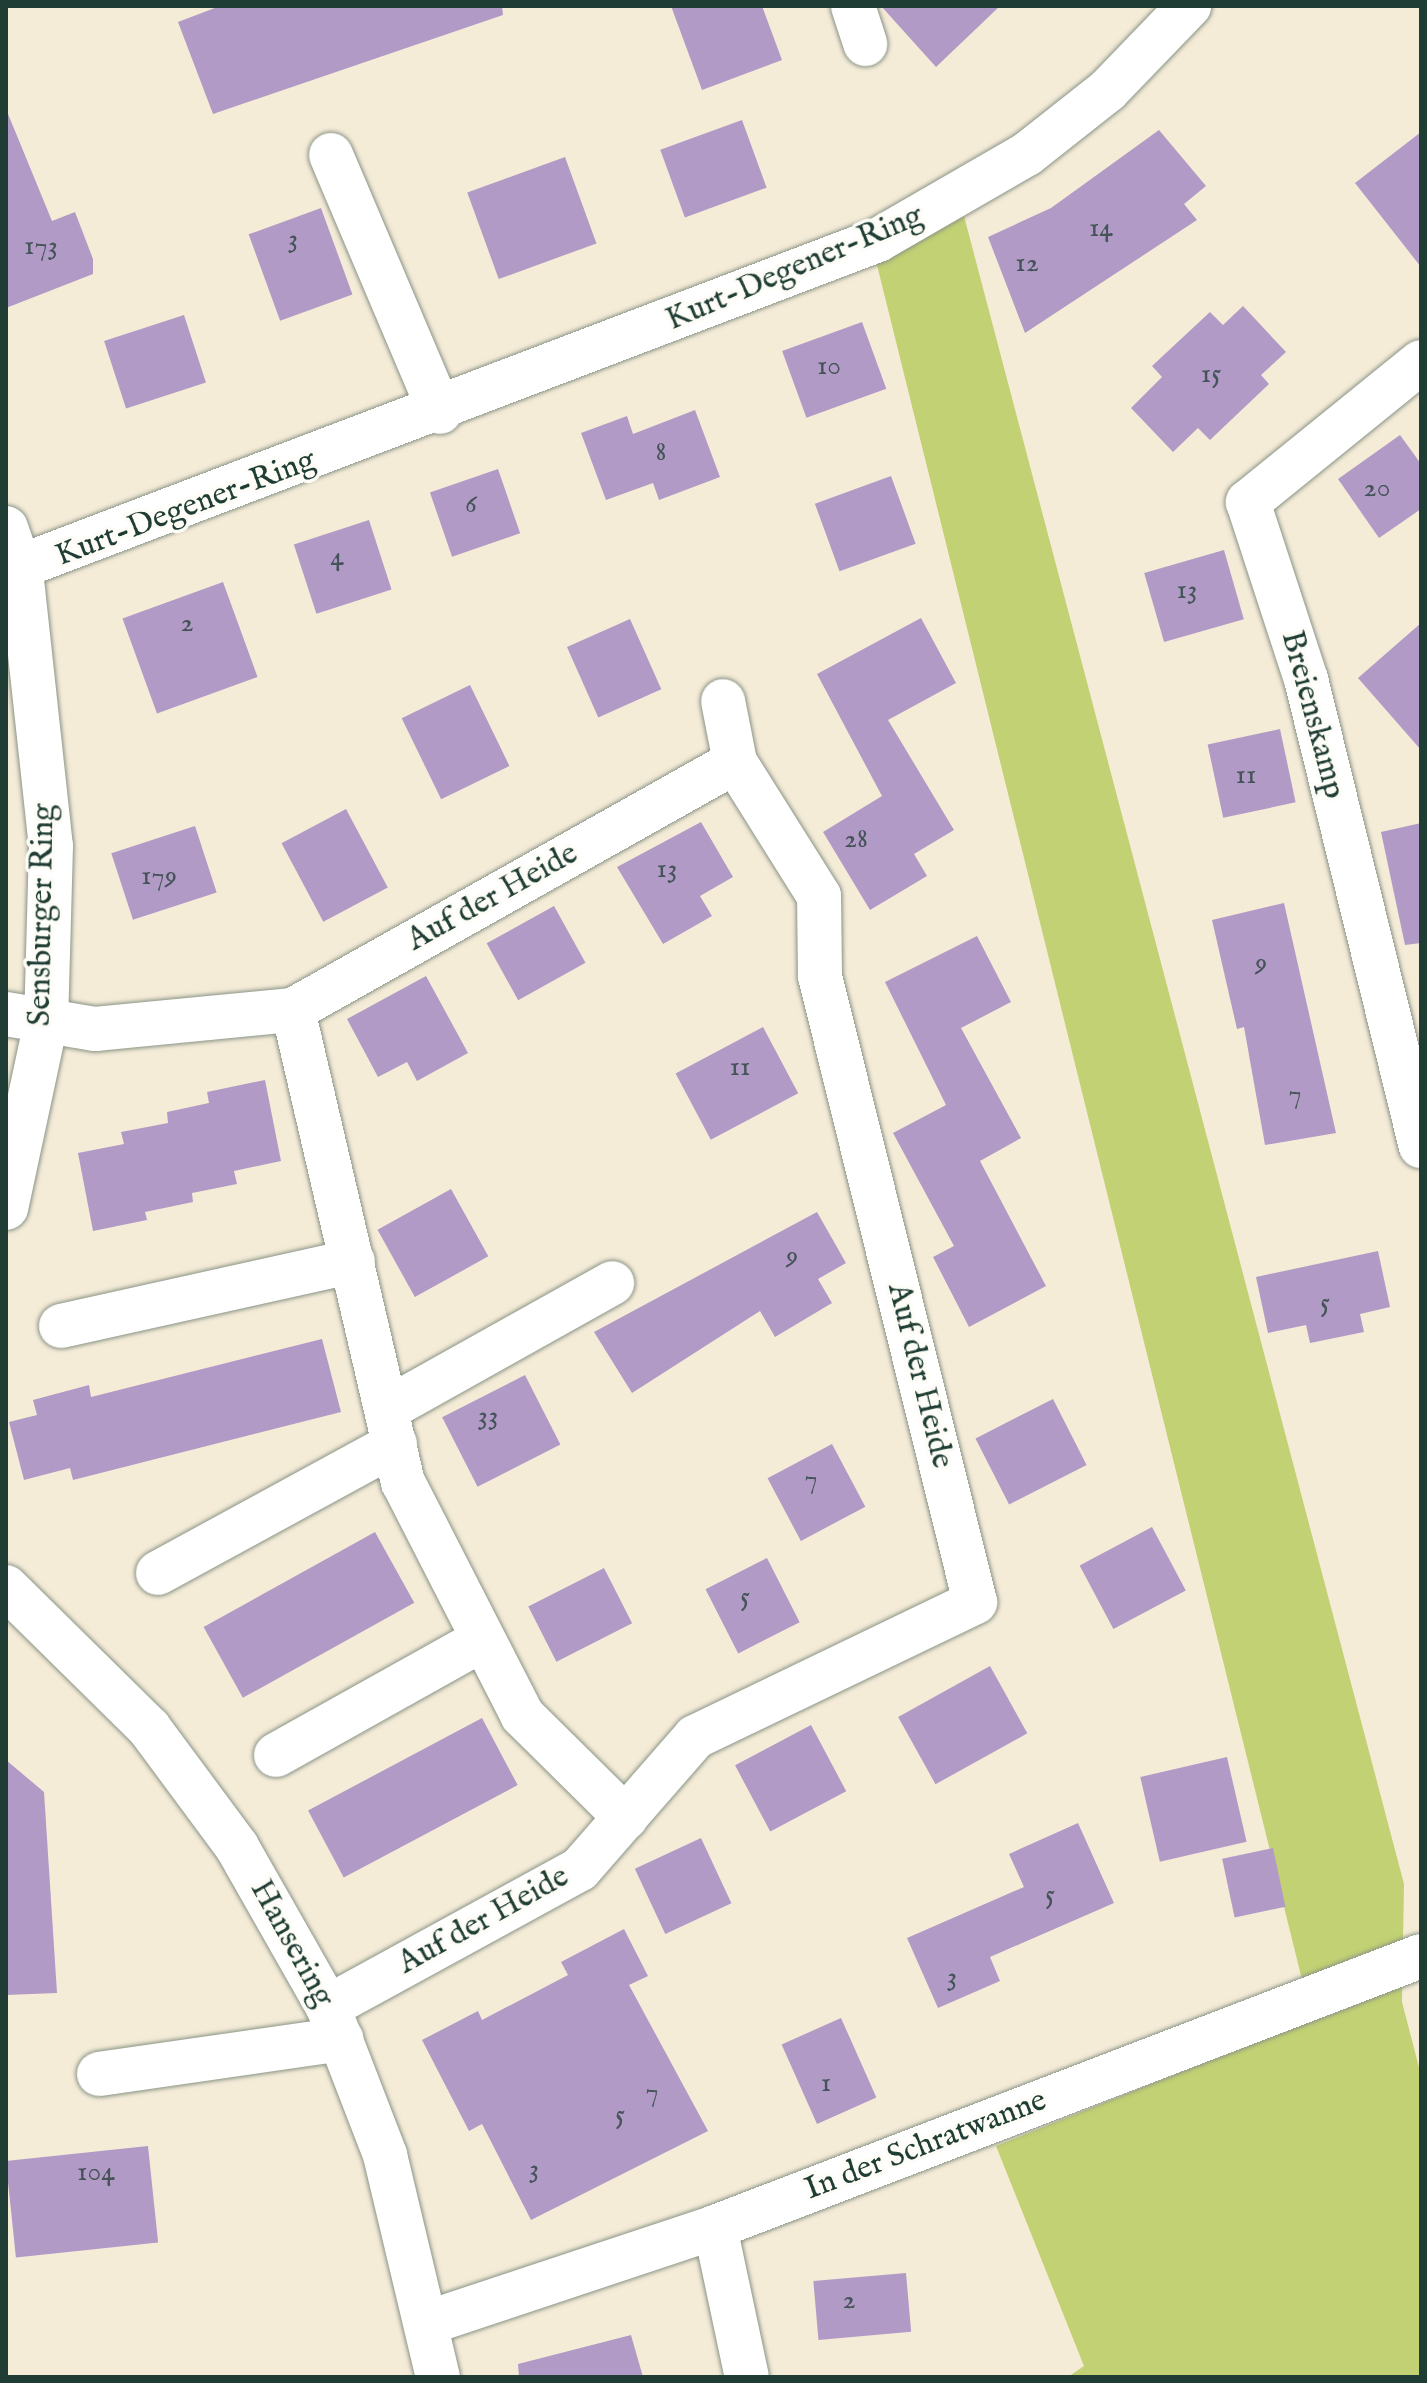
<!DOCTYPE html>
<html>
<head>
<meta charset="utf-8">
<style>
	body { margin:0 }
	#map { position:relative; width:1427px; height:2383px; overflow:hidden; background:#f5ecd8; font-family:"IM FELL English",serif }
	div>[style] { position:absolute }
	[style*='--x'] { left:calc(var(--x)*1px); top:calc(var(--y)*1px); width:calc(var(--w)*1px); rotate:calc(var(--a)*1deg) }
	.green>* { inset:0; background:#c2d173 }
	.building>* { inset:0; background:#b29ac6; transform-origin:0 0 }
	.roads { filter:drop-shadow(0 0 2px #8a9486) drop-shadow(0 0 2px #8a9486) }
	.minor>* { height:44px; margin:-22px; padding:0 22px; transform-origin:22px; border-radius:22px; background:#fff }
	span { translate:-50% -50%; white-space:nowrap; text-align:center; line-height:1.15; -webkit-text-stroke:7px #fdfcf7; paint-order:stroke }
	.number-label { font-size:28px; color:#445458 }
	.number-label span { -webkit-text-stroke-width:0 }
	.street-label { font-size:32px; color:#1f3d34 }
	.frame { position:absolute; inset:0; border:8px solid #1f3d34; pointer-events:none }
</style>
</head>
<body>
<div id="map">
	<div class="green">
		<div style="clip-path:polygon(964px 216px,1404px 1884px,1402px 2002px,1421px 2075px,1421px 2377px,1068px 2377px,1084px 2366px,996px 2146px,1312px 2020px,875px 257px)"></div>
	</div>
	<div class="building">
		<div style="clip-path:polygon(220px 6px,502px 6px,503px 15px,213px 114px,178px 22px)"></div>
		<div style="clip-path:polygon(671px 6px,762px 6px,782px 60px,702px 90px)"></div>
		<div style="clip-path:polygon(881px 6px,1000px 6px,936px 67px)"></div>
		<div style="clip-path:polygon(6px 109px,52px 221px,75px 212px,93px 259px,93px 274px,6px 308px)"></div>
		<div style="left:742px;top:120px;width:72px;height:87px;rotate:70deg"></div>
		<div style="clip-path:polygon(1159px 130px,1206px 186px,1184px 204px,1197px 220px,1025px 333px,988px 237px,1051px 208px)"></div>
		<div style="clip-path:polygon(1421px 132px,1421px 267px,1355px 183px)"></div>
		<div style="left:565px;top:157px;width:92px;height:104px;rotate:70deg"></div>
		<div style="left:321px;top:208px;width:92px;height:77px;rotate:70deg"></div>
		<div style="clip-path:polygon(1243px 306px,1286px 352px,1261px 375px,1269px 384px,1210px 440px,1198px 428px,1173px 452px,1131px 408px,1162px 377px,1152px 366px,1210px 312px,1223px 325px)"></div>
		<div style="left:184px;top:315px;width:71px;height:84px;rotate:72deg"></div>
		<div style="left:862px;top:322px;width:71px;height:85px;rotate:70deg"></div>
		<div style="clip-path:polygon(695px 410px,720px 477px,659px 500px,653px 483px,606px 500px,581px 433px,627px 416px,633px 434px)"></div>
		<div style="clip-path:polygon(1400px 435px,1421px 464px,1421px 509px,1379px 538px,1338px 479px)"></div>
		<div style="left:498px;top:469px;width:68px;height:72px;rotate:71deg"></div>
		<div style="left:891px;top:476px;width:72px;height:81px;rotate:70deg"></div>
		<div style="left:369px;top:520px;width:73px;height:79px;rotate:72deg"></div>
		<div style="left:1224px;top:550px;width:72px;height:83px;rotate:74deg"></div>
		<div style="left:223px;top:582px;width:101px;height:107px;rotate:70deg"></div>
		<div style="clip-path:polygon(921px 618px,956px 683px,888px 720px,954px 830px,914px 854px,927px 876px,870px 910px,823px 832px,882px 796px,817px 674px)"></div>
		<div style="left:630px;top:619px;width:77px;height:69px;rotate:66deg"></div>
		<div style="clip-path:polygon(1421px 623px,1421px 750px,1358px 678px)"></div>
		<div style="left:470px;top:685px;width:90px;height:76px;rotate:64deg"></div>
		<div style="left:1280px;top:729px;width:75px;height:74px;rotate:78deg"></div>
		<div style="left:346px;top:809px;width:89px;height:73px;rotate:62deg"></div>
		<div style="clip-path:polygon(701px 822px,733px 877px,700px 896px,712px 916px,663px 944px,617px 867px)"></div>
		<div style="clip-path:polygon(1421px 823px,1421px 943px,1405px 945px,1381px 832px)"></div>
		<div style="left:195px;top:826px;width:70px;height:88px;rotate:72deg"></div>
		<div style="clip-path:polygon(1284px 903px,1336px 1133px,1265px 1145px,1244px 1027px,1237px 1029px,1212px 920px)"></div>
		<div style="left:554px;top:906px;width:65px;height:77px;rotate:61deg"></div>
		<div style="clip-path:polygon(977px 936px,1011px 1002px,961px 1028px,1021px 1138px,980px 1161px,1046px 1286px,969px 1327px,933px 1257px,954px 1246px,893px 1133px,946px 1105px,885px 982px)"></div>
		<div style="clip-path:polygon(426px 976px,468px 1053px,417px 1081px,407px 1062px,378px 1077px,347px 1019px)"></div>
		<div style="left:763px;top:1027px;width:75px;height:99px;rotate:62deg"></div>
		<div style="clip-path:polygon(265px 1080px,281px 1161px,234px 1171px,237px 1184px,192px 1193px,193px 1202px,145px 1212px,147px 1220px,93px 1231px,78px 1153px,124px 1144px,121px 1132px,168px 1123px,167px 1112px,209px 1103px,207px 1092px)"></div>
		<div style="left:451px;top:1189px;width:77px;height:84px;rotate:61deg"></div>
		<div style="clip-path:polygon(817px 1212px,846px 1263px,818px 1279px,832px 1303px,775px 1337px,760px 1311px,632px 1393px,594px 1332px)"></div>
		<div style="clip-path:polygon(1378px 1251px,1390px 1307px,1360px 1314px,1364px 1332px,1310px 1343px,1306px 1325px,1268px 1333px,1256px 1277px)"></div>
		<div style="clip-path:polygon(322px 1339px,341px 1412px,73px 1480px,70px 1468px,24px 1480px,9px 1422px,37px 1415px,33px 1400px,89px 1385px,91px 1397px)"></div>
		<div style="left:525px;top:1375px;width:78px;height:93px;rotate:63deg"></div>
		<div style="left:1053px;top:1399px;width:74px;height:87px;rotate:63deg"></div>
		<div style="left:832px;top:1444px;width:71px;height:73px;rotate:62deg"></div>
		<div style="left:1152px;top:1527px;width:72px;height:82px;rotate:62deg"></div>
		<div style="left:375px;top:1532px;width:81px;height:196px;rotate:61deg"></div>
		<div style="left:767px;top:1558px;width:72px;height:69px;rotate:63deg"></div>
		<div style="left:604px;top:1568px;width:62px;height:85px;rotate:63deg"></div>
		<div style="left:990px;top:1666px;width:77px;height:105px;rotate:61deg"></div>
		<div style="left:482px;top:1718px;width:76px;height:197px;rotate:62deg"></div>
		<div style="left:811px;top:1725px;width:75px;height:86px;rotate:62deg"></div>
		<div style="left:1227px;top:1757px;width:87px;height:89px;rotate:77deg"></div>
		<div style="clip-path:polygon(6px 1760px,44px 1792px,57px 1993px,6px 1995px)"></div>
		<div style="clip-path:polygon(1078px 1823px,1114px 1903px,990px 1957px,1000px 1981px,938px 2008px,907px 1938px,1024px 1887px,1009px 1854px)"></div>
		<div style="left:701px;top:1838px;width:72px;height:73px;rotate:65deg"></div>
		<div style="left:1273px;top:1848px;width:60px;height:52px;rotate:78deg"></div>
		<div style="clip-path:polygon(624px 1929px,648px 1976px,629px 1985px,708px 2131px,531px 2220px,482px 2124px,469px 2131px,422px 2040px,478px 2011px,482px 2020px,568px 1975px,561px 1962px)"></div>
		<div style="left:841px;top:2018px;width:87px;height:65px;rotate:66deg"></div>
		<div style="left:148px;top:2146px;width:97px;height:143px;rotate:84deg"></div>
		<div style="left:906px;top:2273px;width:59px;height:93px;rotate:85deg"></div>
		<div style="clip-path:polygon(631px 2335px,643px 2377px,519px 2377px,518px 2364px)"></div>
	</div>
	<div class="roads">
		<div class="minor">
			<div style="--x:853;--y:6;--w:40;--a:72"></div>
			<div style="--x:331;--y:155;--w:279;--a:67"></div>
			<div style="--x:1421;--y:362;--w:223;--a:141"></div>
			<div style="--x:1248;--y:502;--w:186;--a:71.9"></div>
			<div style="--x:1306;--y:679;--w:481;--a:76.2"></div>
			<div style="--x:6;--y:528;--w:46;--a:70.8"></div>
			<div style="--x:21;--y:571;--w:277;--a:83.8"></div>
			<div style="--x:51;--y:846;--w:176;--a:91.6"></div>
			<div style="--x:46;--y:1022;--w:190;--a:102.1"></div>
			<div style="--x:6;--y:572;--w:933;--a:-20.84"></div>
			<div style="--x:878;--y:240;--w:172;--a:-30"></div>
			<div style="--x:1027;--y:154;--w:103;--a:-38.3"></div>
			<div style="--x:1108;--y:90;--w:117;--a:-46"></div>
			<div style="--x:293;--y:1010;--w:485;--a:76.9"></div>
			<div style="--x:403;--y:1482;--w:262;--a:62.9"></div>
			<div style="--x:522;--y:1715;--w:146;--a:44.7"></div>
			<div style="--x:6;--y:1014;--w:90;--a:9.6"></div>
			<div style="--x:95;--y:1029;--w:199;--a:-5.5"></div>
			<div style="--x:293;--y:1010;--w:507;--a:-29.3"></div>
			<div style="--x:735;--y:762;--w:62;--a:-101.1"></div>
			<div style="--x:61;--y:1326;--w:299;--a:-12.5"></div>
			<div style="--x:387;--y:1409;--w:258;--a:-29.2"></div>
			<div style="--x:158;--y:1573;--w:270;--a:-28.6"></div>
			<div style="--x:6;--y:1587;--w:201;--a:44.6"></div>
			<div style="--x:149;--y:1728;--w:148;--a:53.5"></div>
			<div style="--x:237;--y:1847;--w:184;--a:60.4"></div>
			<div style="--x:328;--y:2007;--w:159;--a:68.9"></div>
			<div style="--x:385;--y:2155;--w:228;--a:76.6"></div>
			<div style="--x:276;--y:1755;--w:234;--a:-29.2"></div>
			<div style="--x:328;--y:2007;--w:287;--a:-28.7"></div>
			<div style="--x:580;--y:1869;--w:175;--a:-48.9"></div>
			<div style="--x:695;--y:1737;--w:311;--a:-25.7"></div>
			<div style="--x:975;--y:1602;--w:645;--a:-103.91"></div>
			<div style="--x:820;--y:976;--w:80;--a:-90.7"></div>
			<div style="--x:819;--y:896;--w:158;--a:-122.1"></div>
			<div style="--x:99;--y:2074;--w:245;--a:-8.2"></div>
			<div style="--x:715;--y:2227;--w:153;--a:78"></div>
			<div style="--x:427;--y:2323;--w:304;--a:-18.4"></div>
			<div style="--x:715;--y:2227;--w:756;--a:-21"></div>
		</div>
	</div>
	<div class="number-label">
		<span style="left:1101px;top:229px">14</span>
		<span style="left:293px;top:240px">3</span>
		<span style="left:41px;top:247px">173</span>
		<span style="left:1027px;top:264px">12</span>
		<span style="left:829px;top:367px">10</span>
		<span style="left:1211px;top:375px">15</span>
		<span style="left:661px;top:453px">8</span>
		<span style="left:1377px;top:489px">20</span>
		<span style="left:471px;top:505px">6</span>
		<span style="left:337px;top:558px">4</span>
		<span style="left:1187px;top:591px">13</span>
		<span style="left:187px;top:624px">2</span>
		<span style="left:1246px;top:776px">11</span>
		<span style="left:856px;top:840px">28</span>
		<span style="left:667px;top:870px">13</span>
		<span style="left:159px;top:877px">179</span>
		<span style="left:1261px;top:964px">9</span>
		<span style="left:740px;top:1068px">11</span>
		<span style="left:1295px;top:1095px">7</span>
		<span style="left:792px;top:1257px">9</span>
		<span style="left:1325px;top:1304px">5</span>
		<span style="left:488px;top:1417px">33</span>
		<span style="left:811px;top:1480px">7</span>
		<span style="left:745px;top:1598px">5</span>
		<span style="left:1050px;top:1896px">5</span>
		<span style="left:952px;top:1978px">3</span>
		<span style="left:826px;top:2084px">1</span>
		<span style="left:652px;top:2093px">7</span>
		<span style="left:620px;top:2116px">5</span>
		<span style="left:534px;top:2170px">3</span>
		<span style="left:96px;top:2173px">104</span>
		<span style="left:849px;top:2301px">2</span>
	</div>
	<div class="street-label">
		<span style="left:795px;top:269px;rotate:-23deg">Kurt-Degener-Ring</span>
		<span style="left:186px;top:509px;rotate:-21deg">Kurt-Degener-Ring</span>
		<span style="left:1312px;top:715px;rotate:75deg">Breienskamp</span>
		<span style="left:493px;top:898px;rotate:-29deg">Auf der Heide</span>
		<span style="left:43px;top:915px;rotate:-89deg">Sensburger Ring</span>
		<span style="left:919px;top:1376px;rotate:76deg">Auf der Heide</span>
		<span style="left:484px;top:1921px;rotate:-29deg">Auf der Heide</span>
		<span style="left:291px;top:1944px;rotate:61deg">Hansering</span>
		<span style="left:926px;top:2146px;rotate:-21deg">In der Schratwanne</span>
	</div>
	<div class="frame"></div>
</div>
</body>
</html>
